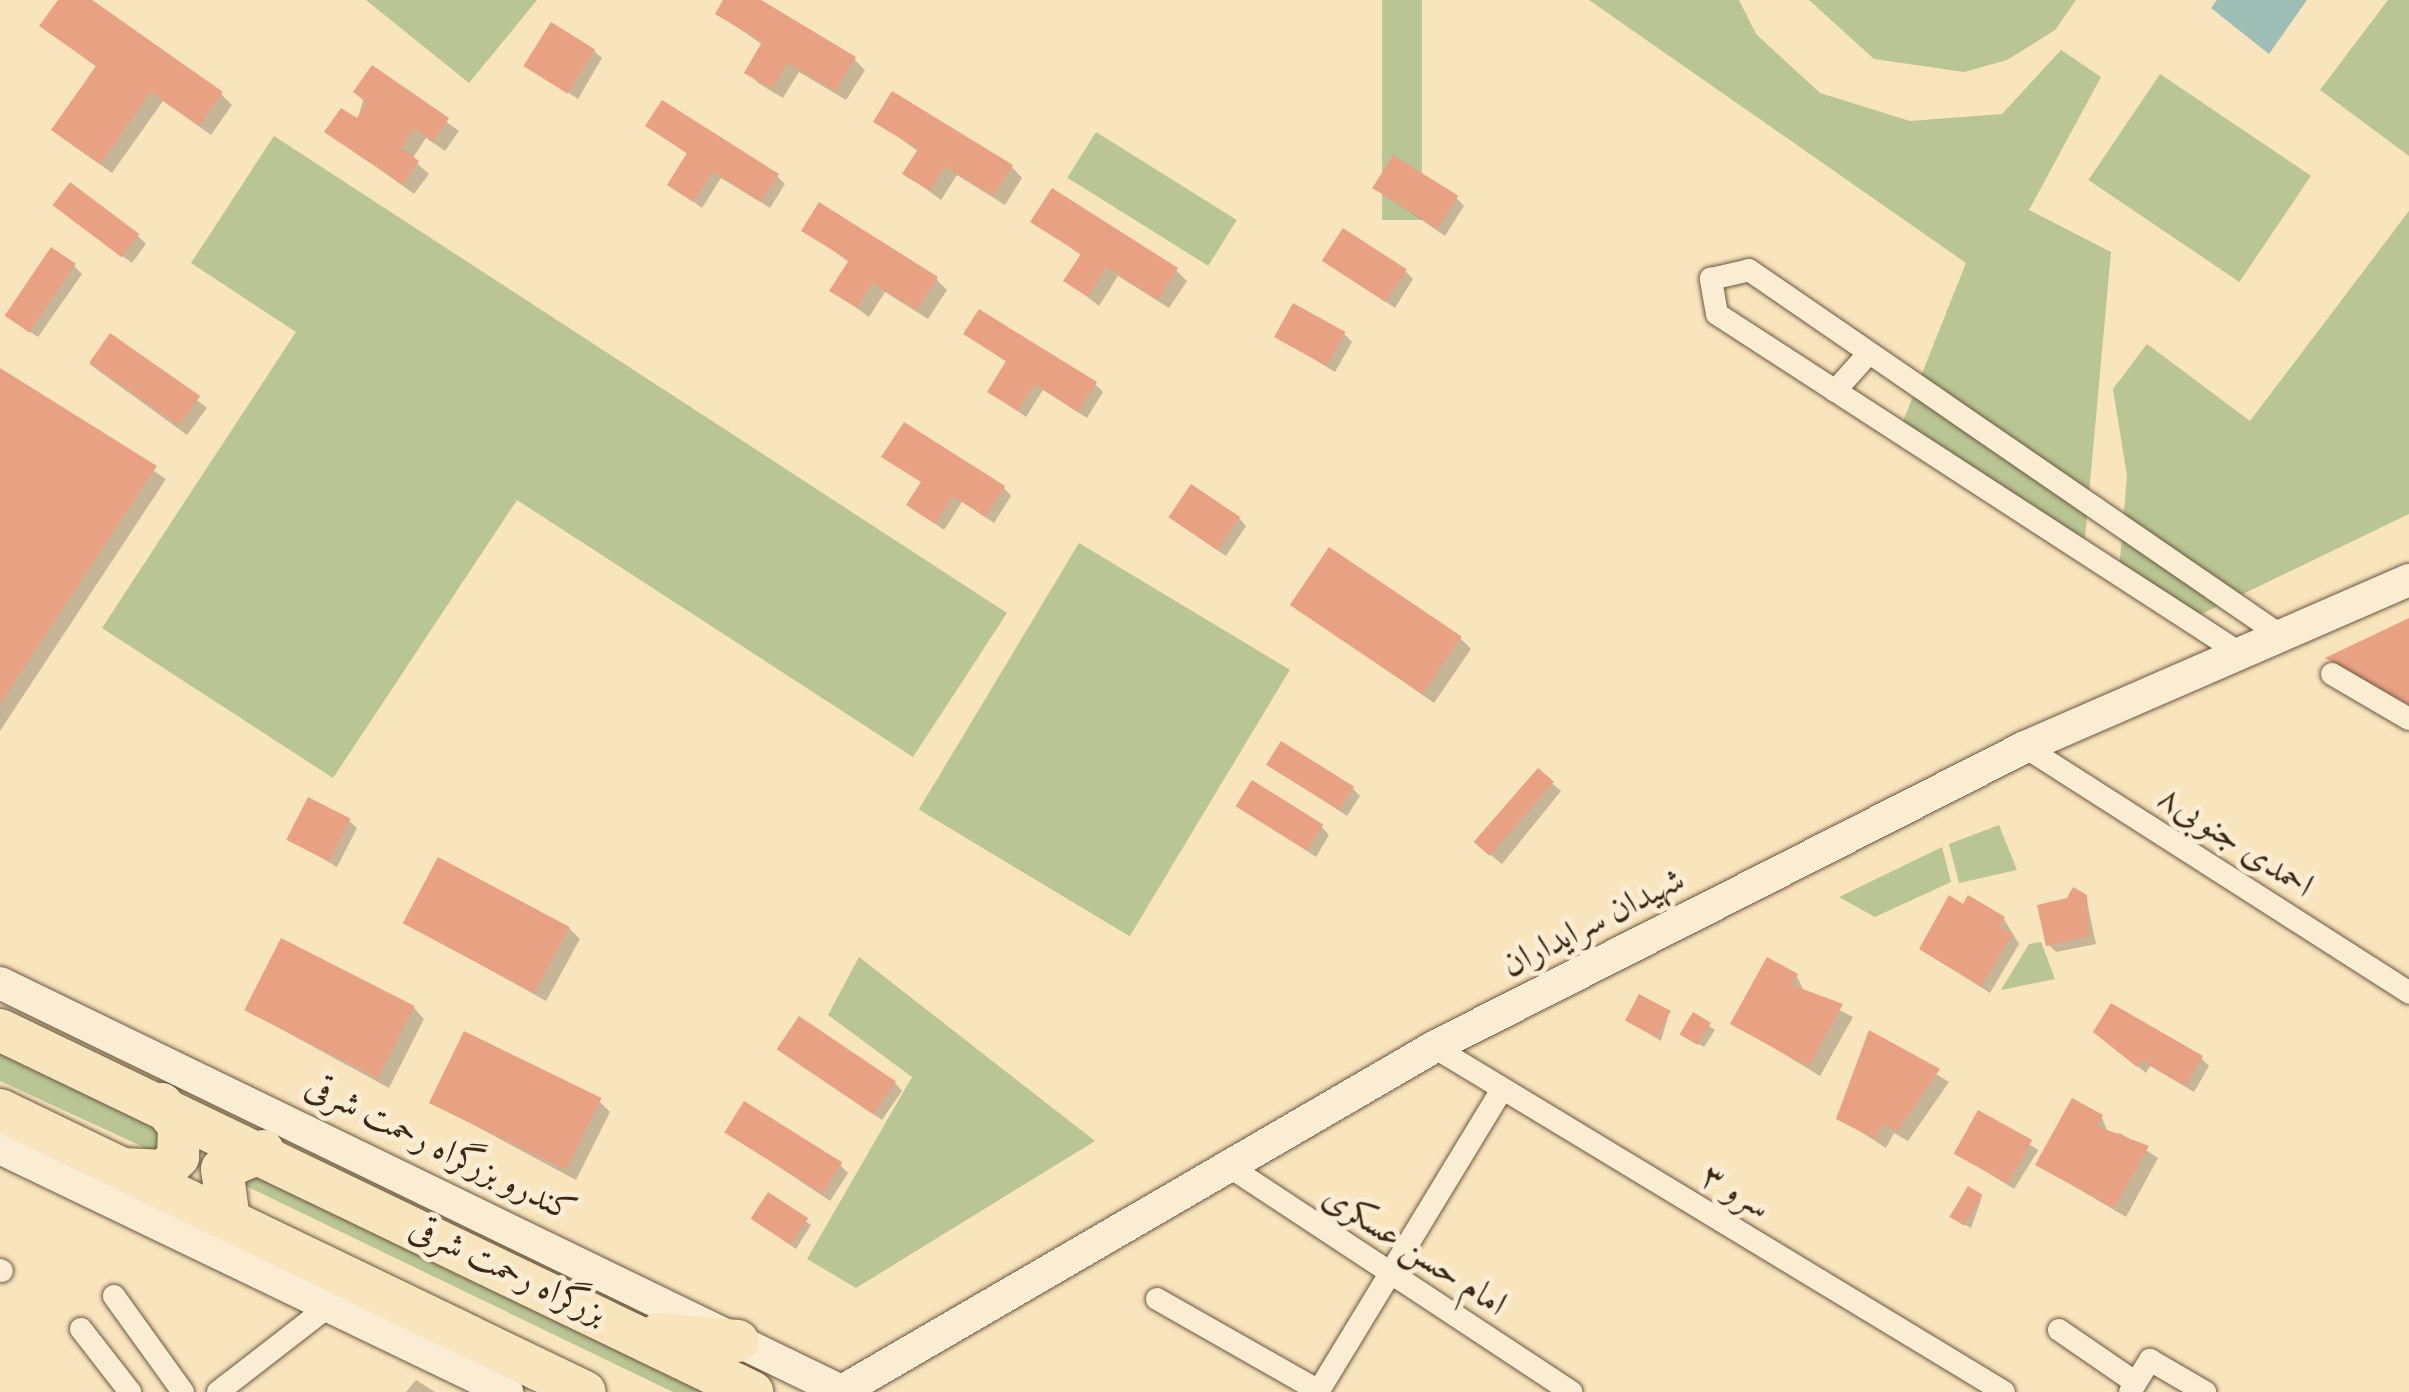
<!DOCTYPE html>
<html>
<head>
<meta charset="utf-8">
<style>
	body { margin:0 }
	#map { position:relative; width:2409px; height:1392px; overflow:hidden; background:#f8e4bd; font-family:"IM FELL Great Primer",Amiri,serif }
	div>[style] { position:absolute }
	[style*='--x'] { left:calc(var(--x)*1px); top:calc(var(--y)*1px); width:calc(var(--w)*1px); rotate:calc(var(--a)*1deg) }
	.green>* { inset:0; background:#b9c594; transform-origin:0 0 }
	.water>* { inset:0; background:#9dbeb5 }
	.shadow>* { inset:0; background:#0003; transform-origin:0 0 }
	.building>* { inset:0; background:#e8a183; transform-origin:0 0 }
	.roads { filter:drop-shadow(0 0 2px #6b573f) drop-shadow(0 0 2px #6b573f) }
	.street>* { height:22px; margin:-11px; padding:0 11px; transform-origin:11px; border-radius:11px; background:#faedd4 }
	.secondary>* { height:32px; margin:-16px; padding:0 16px; transform-origin:16px; border-radius:16px; background:#faedd4 }
	.highway>* { height:42px; margin:-21px; padding:0 21px; transform-origin:21px; border-radius:21px; background:#f8e4bd }
	span { translate:-50% -50%; white-space:nowrap; text-align:center; line-height:1.15; -webkit-text-stroke:10px #faedd4; paint-order:stroke }
	.street-label { font-size:35px; color:#3c2815 }
</style>
</head>
<body>
<div id="map">
	<div class="green">
		<div style="clip-path:polygon(366px 0,537px 0,469px 83px)"></div>
		<div style="left:1382px;top:0;width:40px;height:220px"></div>
		<div style="clip-path:polygon(1589px 0,1739px 0,1756px 34px,1820px 93px,1910px 121px,2002px 114px,2061px 50px,2101px 77px,2029px 210px,2111px 252px,2085px 538px,1896px 439px,1966px 263px)"></div>
		<div style="clip-path:polygon(1809px 0,2076px 0,2055px 30px,2007px 60px,1964px 72px,1874px 59px)"></div>
		<div style="clip-path:polygon(2388px 0,2409px 0,2409px 156px,2320px 90px)"></div>
		<div style="left:2160px;top:74px;width:182px;height:128px;rotate:34deg"></div>
		<div style="left:1096px;top:132px;width:166px;height:54px;rotate:32deg"></div>
		<div style="clip-path:polygon(274px 136px,1007px 613px,913px 757px,517px 500px,333px 778px,102px 628px,296px 332px,191px 263px)"></div>
		<div style="clip-path:polygon(2409px 211px,2409px 514px,2183px 623px,2119px 571px,2127px 476px,2113px 389px,2147px 344px,2250px 421px)"></div>
		<div style="left:1079px;top:543px;width:246px;height:311px;rotate:31deg"></div>
		<div style="clip-path:polygon(1999px 825px,2017px 870px,1959px 883px,1949px 844px)"></div>
		<div style="clip-path:polygon(1942px 847px,1951px 882px,1875px 917px,1839px 897px)"></div>
		<div style="clip-path:polygon(2041px 942px,2055px 979px,2001px 990px,2029px 944px)"></div>
		<div style="clip-path:polygon(859px 957px,1095px 1141px,856px 1288px,807px 1259px,912px 1077px,828px 1015px)"></div>
		<div style="clip-path:polygon(0 1050px,163px 1126px,163px 1156px,0 1081px)"></div>
		<div style="clip-path:polygon(250px 1167px,725px 1392px,673px 1392px,246px 1186px)"></div>
	</div>
	<div class="water">
		<div style="clip-path:polygon(2217px 0,2307px 0,2269px 54px,2211px 8px)"></div>
	</div>
	<div class="shadow">
		<div style="clip-path:polygon(61px 0,87px 0,221px 94px,232px 105px,211px 135px,163px 101px,112px 173px,65px 140px,54px 130px,98px 68px,42px 26px)"></div>
		<div style="clip-path:polygon(726px 0,756px 0,854px 59px,865px 70px,846px 100px,799px 72px,783px 98px,758px 83px,747px 72px,763px 45px,718px 14px)"></div>
		<div style="clip-path:polygon(594px 51px,602px 58px,578px 99px,528px 66px)"></div>
		<div style="clip-path:polygon(372px 68px,459px 131px,445px 151px,426px 138px,412px 159px,429px 174px,414px 194px,327px 131px,357px 122px)"></div>
		<div style="clip-path:polygon(876px 121px,1012px 167px,1022px 178px,1005px 205px,957px 175px,941px 200px,906px 174px,919px 152px)"></div>
		<div style="clip-path:polygon(648px 126px,777px 176px,785px 184px,770px 208px,721px 178px,702px 208px,670px 185px,689px 155px)"></div>
		<div style="clip-path:polygon(1375px 188px,1456px 198px,1464px 206px,1445px 236px)"></div>
		<div style="clip-path:polygon(64px 212px,138px 236px,146px 244px,132px 263px)"></div>
		<div style="clip-path:polygon(1034px 222px,1176px 270px,1187px 281px,1169px 308px,1118px 276px,1099px 306px,1067px 281px,1082px 256px)"></div>
		<div style="clip-path:polygon(805px 230px,936px 279px,947px 290px,928px 319px,885px 292px,869px 317px,833px 291px,850px 263px)"></div>
		<div style="clip-path:polygon(1325px 261px,1405px 271px,1413px 279px,1395px 308px)"></div>
		<div style="clip-path:polygon(74px 266px,82px 274px,38px 337px,15px 322px)"></div>
		<div style="clip-path:polygon(966px 334px,1095px 384px,1103px 392px,1087px 418px,1043px 390px,1026px 417px,990px 392px,1008px 363px)"></div>
		<div style="clip-path:polygon(1344px 334px,1352px 342px,1335px 372px,1277px 336px)"></div>
		<div style="left:110px;top:337px;width:120px;height:34px;rotate:36deg"></div>
		<div style="clip-path:polygon(0 371px,166px 479px,0 731px)"></div>
		<div style="clip-path:polygon(923px 483px,1004px 488px,1011px 496px,994px 523px,962px 502px,944px 530px,910px 505px)"></div>
		<div style="clip-path:polygon(1239px 518px,1246px 526px,1226px 556px,1179px 524px)"></div>
		<div style="clip-path:polygon(1293px 604px,1460px 638px,1471px 649px,1434px 703px)"></div>
		<div style="clip-path:polygon(1269px 764px,1352px 788px,1360px 796px,1347px 816px)"></div>
		<div style="clip-path:polygon(1538px 772px,1561px 791px,1502px 864px,1487px 852px)"></div>
		<div style="clip-path:polygon(1239px 805px,1322px 827px,1329px 835px,1316px 857px)"></div>
		<div style="clip-path:polygon(349px 821px,357px 828px,337px 867px,289px 839px)"></div>
		<div style="clip-path:polygon(2086px 897px,2096px 944px,2056px 952px,2048px 944px)"></div>
		<div style="clip-path:polygon(1964px 907px,2004px 919px,2019px 944px,1990px 993px,1922px 949px)"></div>
		<div style="clip-path:polygon(406px 923px,569px 928px,580px 939px,546px 1001px)"></div>
		<div style="clip-path:polygon(1797px 976px,1804px 992px,1853px 1017px,1820px 1076px,1733px 1023px)"></div>
		<div style="clip-path:polygon(414px 1008px,424px 1019px,389px 1088px,246px 1010px)"></div>
		<div style="clip-path:polygon(1669px 1013px,1661px 1041px,1628px 1021px)"></div>
		<div style="clip-path:polygon(1694px 1016px,1715px 1030px,1704px 1047px,1688px 1038px)"></div>
		<div style="clip-path:polygon(1870px 1033px,1949px 1082px,1908px 1141px,1894px 1133px,1886px 1148px,1839px 1118px)"></div>
		<div style="clip-path:polygon(2104px 1040px,2201px 1058px,2209px 1066px,2194px 1092px,2150px 1066px,2146px 1073px)"></div>
		<div style="clip-path:polygon(787px 1056px,895px 1083px,902px 1091px,882px 1120px)"></div>
		<div style="clip-path:polygon(599px 1101px,610px 1112px,576px 1180px,431px 1102px)"></div>
		<div style="clip-path:polygon(2073px 1102px,2102px 1118px,2109px 1135px,2120px 1133px,2158px 1158px,2126px 1217px,2038px 1165px)"></div>
		<div style="left:1979px;top:1113px;width:70px;height:46px;rotate:32deg"></div>
		<div style="clip-path:polygon(727px 1132px,840px 1165px,848px 1173px,830px 1201px)"></div>
		<div style="clip-path:polygon(769px 1195px,811px 1225px,796px 1249px,758px 1223px)"></div>
		<div style="clip-path:polygon(1982px 1197px,1971px 1228px,1958px 1221px)"></div>
		<div style="clip-path:polygon(416px 1380px,435px 1392px,406px 1392px)"></div>
	</div>
	<div class="building">
		<div style="clip-path:polygon(58px 0,92px 0,223px 92px,199px 126px,151px 92px,100px 164px,51px 130px,96px 66px,39px 26px)"></div>
		<div style="clip-path:polygon(723px 0,761px 0,856px 57px,835px 91px,788px 63px,772px 89px,744px 73px,762px 42px,715px 14px)"></div>
		<div style="left:551px;top:22px;width:52px;height:52px;rotate:32deg"></div>
		<div style="clip-path:polygon(372px 65px,449px 118px,433px 142px,415px 129px,401px 148px,419px 161px,403px 185px,324px 132px,341px 108px,357px 118px,367px 103px,353px 92px)"></div>
		<div style="clip-path:polygon(892px 91px,1013px 165px,994px 196px,945px 166px,930px 191px,902px 174px,918px 149px,873px 122px)"></div>
		<div style="clip-path:polygon(662px 100px,779px 174px,761px 202px,713px 172px,693px 202px,667px 185px,687px 153px,645px 126px)"></div>
		<div style="left:1393px;top:155px;width:77px;height:39px;rotate:32deg"></div>
		<div style="left:70px;top:182px;width:87px;height:29px;rotate:37deg"></div>
		<div style="clip-path:polygon(1052px 188px,1178px 268px,1158px 300px,1106px 267px,1088px 297px,1063px 281px,1081px 254px,1030px 222px)"></div>
		<div style="clip-path:polygon(819px 202px,938px 277px,917px 310px,873px 283px,857px 308px,829px 291px,849px 260px,801px 231px)"></div>
		<div style="left:1343px;top:228px;width:76px;height:39px;rotate:33deg"></div>
		<div style="left:51px;top:247px;width:30px;height:83px;rotate:34deg"></div>
		<div style="left:1293px;top:303px;width:60px;height:39px;rotate:29deg"></div>
		<div style="clip-path:polygon(979px 309px,1097px 382px,1078px 412px,1035px 384px,1018px 411px,987px 392px,1006px 361px,963px 334px)"></div>
		<div style="left:110px;top:333px;width:110px;height:36px;rotate:35deg"></div>
		<div style="clip-path:polygon(0 368px,157px 466px,0 704px)"></div>
		<div style="clip-path:polygon(904px 422px,1005px 486px,986px 517px,953px 496px,935px 524px,906px 505px,921px 482px,881px 457px)"></div>
		<div style="left:1191px;top:484px;width:59px;height:40px;rotate:34deg"></div>
		<div style="left:1329px;top:547px;width:160px;height:70px;rotate:34deg"></div>
		<div style="clip-path:polygon(2409px 618px,2409px 705px,2325px 658px)"></div>
		<div style="left:1281px;top:741px;width:86px;height:28px;rotate:32deg"></div>
		<div style="left:1538px;top:768px;width:21px;height:98px;rotate:41deg"></div>
		<div style="left:1252px;top:780px;width:84px;height:31px;rotate:32deg"></div>
		<div style="left:308px;top:797px;width:48px;height:48px;rotate:27deg"></div>
		<div style="left:438px;top:857px;width:149px;height:75px;rotate:28deg"></div>
		<div style="clip-path:polygon(2073px 887px,2087px 895px,2089px 936px,2046px 946px,2037px 905px,2067px 898px)"></div>
		<div style="clip-path:polygon(1949px 895px,1963px 904px,1968px 895px,2005px 917px,2000px 927px,2013px 934px,1981px 987px,1919px 949px)"></div>
		<div style="left:281px;top:938px;width:150px;height:81px;rotate:27deg"></div>
		<div style="clip-path:polygon(1767px 957px,1798px 974px,1792px 985px,1843px 1004px,1809px 1067px,1730px 1024px)"></div>
		<div style="left:1639px;top:994px;width:36px;height:30px;rotate:28deg"></div>
		<div style="clip-path:polygon(2111px 1003px,2203px 1056px,2186px 1086px,2141px 1060px,2137px 1067px,2093px 1032px)"></div>
		<div style="left:1693px;top:1012px;width:21px;height:26px;rotate:31deg"></div>
		<div style="left:799px;top:1016px;width:117px;height:40px;rotate:34deg"></div>
		<div style="clip-path:polygon(1869px 1030px,1940px 1069px,1897px 1132px,1883px 1124px,1875px 1139px,1836px 1119px)"></div>
		<div style="left:464px;top:1031px;width:153px;height:80px;rotate:26deg"></div>
		<div style="clip-path:polygon(2072px 1098px,2103px 1115px,2097px 1126px,2149px 1146px,2114px 1208px,2035px 1165px)"></div>
		<div style="left:744px;top:1101px;width:116px;height:37px;rotate:32deg"></div>
		<div style="left:1978px;top:1110px;width:62px;height:50px;rotate:29deg"></div>
		<div style="left:1968px;top:1186px;width:17px;height:36px;rotate:31deg"></div>
		<div style="left:768px;top:1192px;width:48px;height:32px;rotate:33deg"></div>
	</div>
	<div class="roads">
		<div class="street">
			<div style="--x:1835;--y:391;--w:51;--a:-48.2"></div>
			<div style="--x:2238;--y:652;--w:621;--a:-147.03"></div>
			<div style="--x:1717;--y:314;--w:36;--a:-100"></div>
			<div style="--x:1711;--y:279;--w:39;--a:-13"></div>
			<div style="--x:1749;--y:270;--w:644;--a:34.5"></div>
			<div style="--x:2332;--y:674;--w:89;--a:30.3"></div>
			<div style="--x:2025;--y:747;--w:456;--a:32.6"></div>
			<div style="--x:1434;--y:1047;--w:666;--a:31.18"></div>
			<div style="--x:1224;--y:1163;--w:416;--a:33.4"></div>
			<div style="--x:0;--y:1270;--w:2;--a:27"></div>
			<div style="--x:114;--y:1296;--w:118;--a:54.3"></div>
			<div style="--x:1157;--y:1299;--w:186;--a:29.6"></div>
			<div style="--x:81;--y:1329;--w:80;--a:52.1"></div>
			<div style="--x:2059;--y:1330;--w:93;--a:34.5"></div>
			<div style="--x:218;--y:1392;--w:140;--a:-37.8"></div>
			<div style="--x:1318;--y:1392;--w:352;--a:-58.7"></div>
			<div style="--x:2130;--y:1392;--w:38;--a:-58"></div>
			<div style="--x:2150;--y:1360;--w:64;--a:30.2"></div>
		</div>
		<div class="secondary">
			<div style="--x:0;--y:983;--w:937;--a:25.88"></div>
			<div style="--x:0;--y:1148;--w:563;--a:25.7"></div>
			<div style="--x:842;--y:1391;--w:685;--a:-30.16"></div>
			<div style="--x:1434;--y:1047;--w:663;--a:-26.91"></div>
			<div style="--x:2025;--y:747;--w:419;--a:-23.5"></div>
		</div>
		<div class="highway">
			<div style="--x:0;--y:1030;--w:835;--a:25.71"></div>
			<div style="--x:0;--y:1110;--w:649;--a:25.74"></div>
			<div style="--x:123;--y:1169;--w:41;--a:2.8"></div>
			<div style="--x:164;--y:1171;--w:20;--a:-45"></div>
			<div style="--x:178;--y:1157;--w:31;--a:-88"></div>
			<div style="--x:179;--y:1126;--w:28;--a:-128"></div>
			<div style="--x:229;--y:1220;--w:51;--a:-97.8"></div>
			<div style="--x:222;--y:1169;--w:45;--a:-23.7"></div>
			<div style="--x:659;--y:1334;--w:79;--a:5.1"></div>
		</div>
	</div>
	<div class="street-label">
		<span style="left:2236px;top:841px;rotate:33deg">احمدی جنوبی۸</span>
		<span style="left:1593px;top:922px;rotate:-27deg">شهیدان سرایداران</span>
		<span style="left:441px;top:1148px;rotate:26deg">کندرو بزرگراه رحمت شرقی</span>
		<span style="left:1736px;top:1191px;rotate:31deg">سرو ۳</span>
		<span style="left:1415px;top:1250px;rotate:33deg">امام حسن عسکری</span>
		<span style="left:508px;top:1270px;rotate:25deg">بزرگراه رحمت شرقی</span>
	</div>
</div>
</body>
</html>
